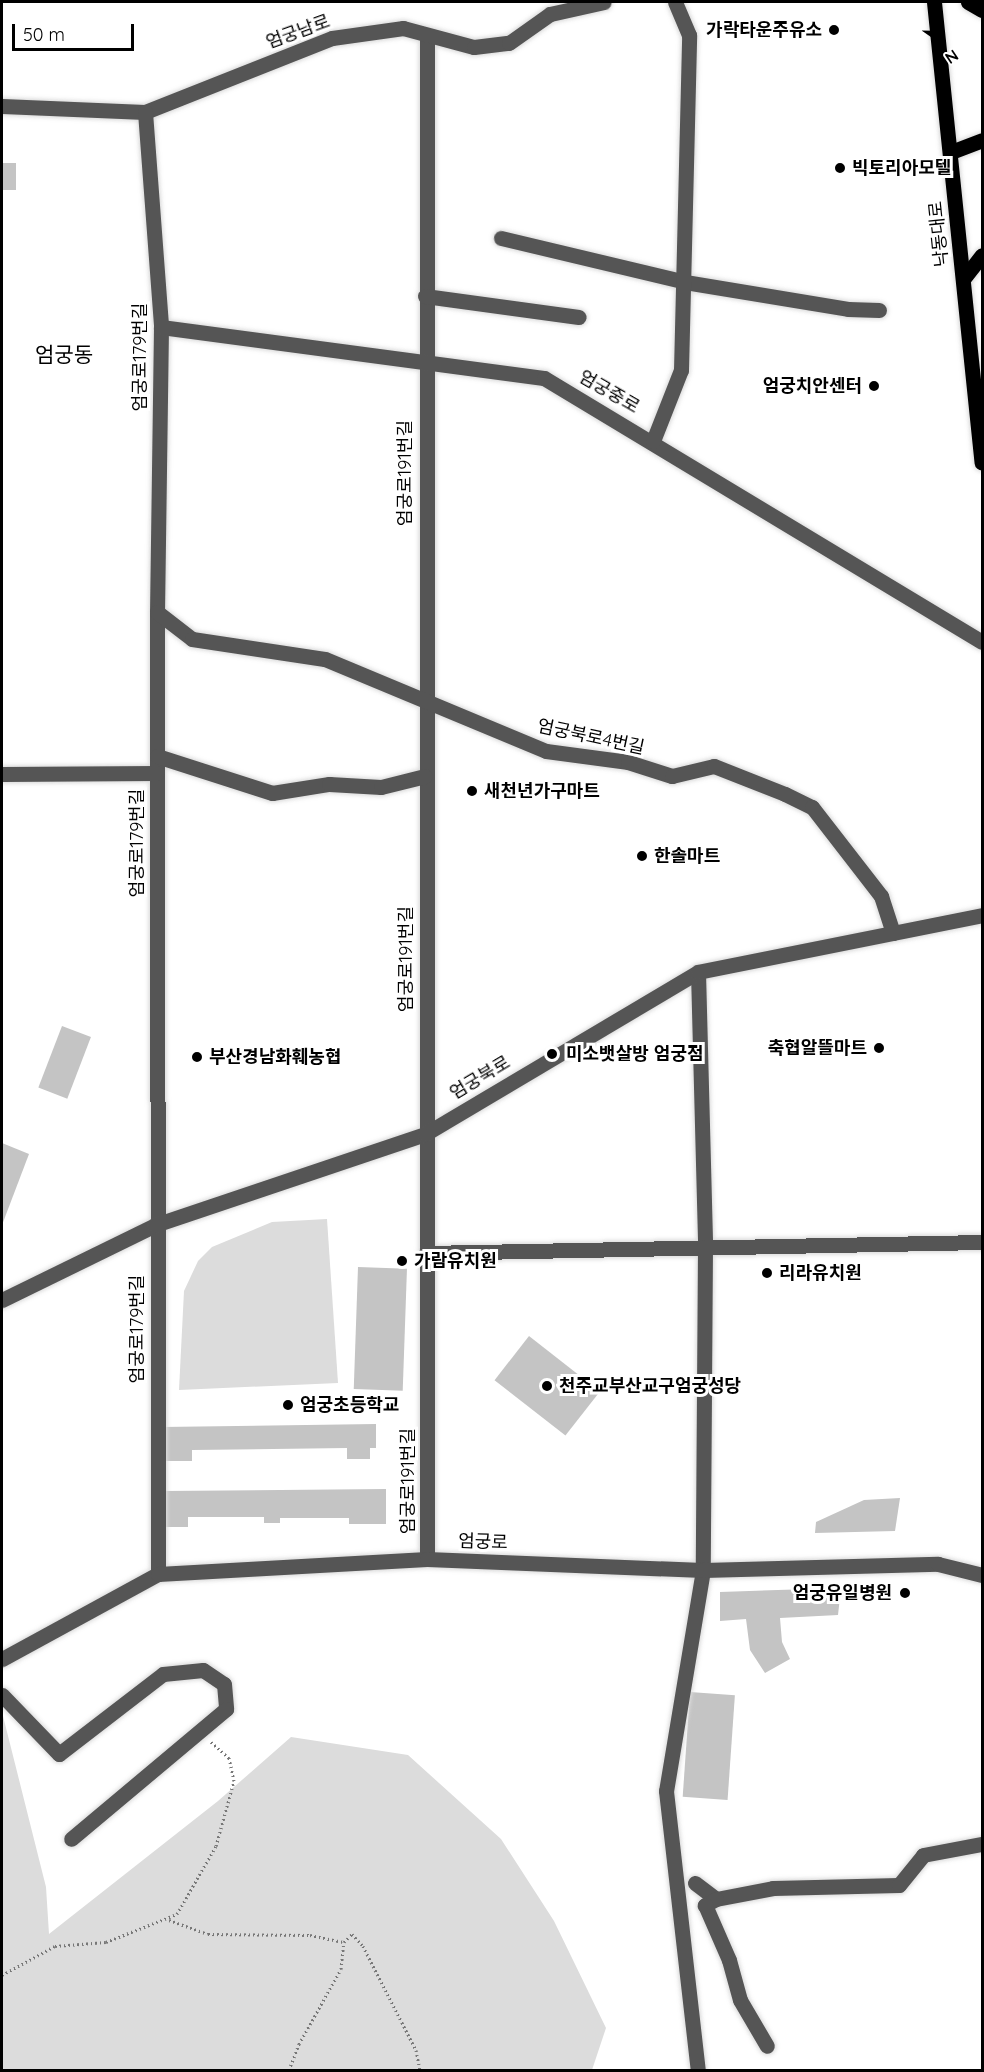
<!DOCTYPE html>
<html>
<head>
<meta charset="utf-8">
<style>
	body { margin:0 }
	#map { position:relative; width:984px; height:2072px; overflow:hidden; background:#fff; font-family:Quicksand,"Noto Sans KR",sans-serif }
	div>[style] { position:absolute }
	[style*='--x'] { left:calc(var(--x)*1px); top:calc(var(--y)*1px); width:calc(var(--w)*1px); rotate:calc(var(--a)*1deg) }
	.green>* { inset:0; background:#dcdcdc }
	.building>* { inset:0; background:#c4c4c4; transform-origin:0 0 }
	.path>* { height:3px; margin-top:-1.5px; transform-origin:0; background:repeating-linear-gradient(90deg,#777 0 1.5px,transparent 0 4.5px) }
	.roads { filter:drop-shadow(0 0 2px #dbdbdb) drop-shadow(0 0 2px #dbdbdb) }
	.minor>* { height:15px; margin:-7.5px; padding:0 7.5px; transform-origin:7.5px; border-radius:7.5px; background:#555 }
	.major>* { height:15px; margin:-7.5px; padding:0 7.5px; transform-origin:7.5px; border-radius:7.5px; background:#000 }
	.dots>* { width:16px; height:16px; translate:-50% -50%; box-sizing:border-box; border:3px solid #fff; border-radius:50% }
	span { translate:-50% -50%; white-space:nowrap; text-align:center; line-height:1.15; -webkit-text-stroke:6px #fff; paint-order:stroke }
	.poi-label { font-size:18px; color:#000; font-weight:700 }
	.right { translate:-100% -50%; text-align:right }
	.left { translate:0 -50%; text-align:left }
	.street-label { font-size:18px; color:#000 }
	.quarter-label { font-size:21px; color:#000 }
	.frame { position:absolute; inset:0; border:3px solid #000; pointer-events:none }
	.north { position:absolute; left:912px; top:12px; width:60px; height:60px; -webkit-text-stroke:4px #fff; paint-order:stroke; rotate:146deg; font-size:16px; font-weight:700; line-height:24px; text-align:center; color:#000 }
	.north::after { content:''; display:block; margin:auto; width:21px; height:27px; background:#000; clip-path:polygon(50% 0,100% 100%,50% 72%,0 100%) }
	.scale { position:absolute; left:12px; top:24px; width:122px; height:27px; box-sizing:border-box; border:3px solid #000; border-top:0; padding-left:8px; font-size:18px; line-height:21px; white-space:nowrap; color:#000; -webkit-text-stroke:4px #fff; paint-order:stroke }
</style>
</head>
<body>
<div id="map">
	<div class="green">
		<div style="clip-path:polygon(327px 1219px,338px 1383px,179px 1390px,184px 1291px,198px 1261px,212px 1247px,272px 1222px)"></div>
		<div style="clip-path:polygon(2px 1712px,46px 1887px,49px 1934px,218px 1801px,291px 1737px,408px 1755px,501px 1839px,554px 1921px,606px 2028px,592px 2070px,2px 2070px)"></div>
	</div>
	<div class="building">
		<div style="left:2px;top:163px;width:14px;height:27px"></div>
		<div style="left:62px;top:1026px;width:31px;height:66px;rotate:21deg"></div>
		<div style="clip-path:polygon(2px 1143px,29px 1154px,2px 1225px)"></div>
		<div style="left:358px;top:1267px;width:49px;height:122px;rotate:2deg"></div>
		<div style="left:529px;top:1336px;width:90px;height:56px;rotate:38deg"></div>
		<div style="clip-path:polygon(376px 1424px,376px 1448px,370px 1448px,370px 1459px,347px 1459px,347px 1448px,192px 1450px,192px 1461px,162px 1461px,162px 1427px)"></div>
		<div style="clip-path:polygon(386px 1489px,386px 1524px,349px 1524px,349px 1518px,280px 1518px,280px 1523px,264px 1523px,264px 1517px,188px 1517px,188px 1527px,165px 1527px,165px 1491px)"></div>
		<div style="clip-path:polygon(900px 1498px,895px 1531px,815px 1533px,816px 1522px,864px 1500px)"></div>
		<div style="clip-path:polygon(841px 1588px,838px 1615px,780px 1618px,782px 1642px,790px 1659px,765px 1673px,750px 1650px,746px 1619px,720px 1621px,720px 1592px)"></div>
		<div style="left:690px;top:1692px;width:45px;height:105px;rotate:4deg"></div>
	</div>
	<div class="path">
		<div style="--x:169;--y:1920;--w:41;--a:19.7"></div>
		<div style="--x:208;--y:1934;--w:102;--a:0.6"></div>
		<div style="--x:310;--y:1935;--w:35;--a:12"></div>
		<div style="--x:2;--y:1975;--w:60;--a:-28.7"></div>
		<div style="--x:55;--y:1946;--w:51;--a:-4.5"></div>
		<div style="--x:106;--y:1942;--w:76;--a:-21.5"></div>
		<div style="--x:177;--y:1914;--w:78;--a:-60.2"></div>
		<div style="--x:216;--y:1846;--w:67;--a:-74.5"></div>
		<div style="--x:234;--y:1781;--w:24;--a:-102"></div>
		<div style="--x:229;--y:1758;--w:25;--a:-138"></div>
		<div style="--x:289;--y:2070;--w:28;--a:-69"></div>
		<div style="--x:299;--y:2044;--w:86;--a:-60.8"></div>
		<div style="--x:341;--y:1969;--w:27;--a:-84"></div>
		<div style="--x:344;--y:1942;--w:11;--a:-45"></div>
		<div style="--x:352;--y:1934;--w:16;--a:47"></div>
		<div style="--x:363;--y:1946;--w:117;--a:63"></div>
		<div style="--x:416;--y:2050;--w:20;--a:79"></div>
	</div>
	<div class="roads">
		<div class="minor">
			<div style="--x:427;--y:35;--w:1524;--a:90"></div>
			<div style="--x:2;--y:106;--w:143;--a:2.4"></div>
			<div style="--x:145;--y:112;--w:201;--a:-21.6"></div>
			<div style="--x:332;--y:38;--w:72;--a:-8"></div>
			<div style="--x:403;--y:28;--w:73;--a:15"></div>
			<div style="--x:474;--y:47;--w:35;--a:-7"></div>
			<div style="--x:509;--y:43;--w:50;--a:-35.3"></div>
			<div style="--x:550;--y:14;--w:55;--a:-12.5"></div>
			<div style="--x:145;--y:112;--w:216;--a:85.7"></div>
			<div style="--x:161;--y:327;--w:285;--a:90.8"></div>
			<div style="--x:157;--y:612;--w:962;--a:89.94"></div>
			<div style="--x:501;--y:238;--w:189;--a:13.4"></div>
			<div style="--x:685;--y:282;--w:165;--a:9.4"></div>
			<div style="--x:848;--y:309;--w:31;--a:2"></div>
			<div style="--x:425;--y:296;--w:155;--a:7.8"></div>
			<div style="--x:161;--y:327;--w:386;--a:7.6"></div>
			<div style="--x:544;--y:378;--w:511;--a:31.08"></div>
			<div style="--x:653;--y:441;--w:76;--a:-68.5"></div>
			<div style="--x:681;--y:370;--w:335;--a:-88.6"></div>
			<div style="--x:689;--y:35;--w:36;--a:-113"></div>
			<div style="--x:157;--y:612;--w:44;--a:37.6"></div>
			<div style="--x:192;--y:639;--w:134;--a:8.6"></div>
			<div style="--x:325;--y:659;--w:239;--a:22.6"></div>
			<div style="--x:546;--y:751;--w:83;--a:7.6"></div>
			<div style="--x:628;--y:762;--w:46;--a:17.7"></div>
			<div style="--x:672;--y:776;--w:43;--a:-13.4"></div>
			<div style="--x:714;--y:766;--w:76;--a:21.5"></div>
			<div style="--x:785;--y:794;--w:30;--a:26"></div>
			<div style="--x:812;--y:807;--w:113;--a:52.2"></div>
			<div style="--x:881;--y:896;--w:39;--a:72"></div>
			<div style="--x:157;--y:756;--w:121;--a:17.8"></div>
			<div style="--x:272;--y:793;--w:58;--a:-9"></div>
			<div style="--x:329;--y:784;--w:52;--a:3.3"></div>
			<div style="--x:381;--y:787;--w:45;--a:-14"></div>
			<div style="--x:2;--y:774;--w:155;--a:-0.4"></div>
			<div style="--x:698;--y:972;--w:275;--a:88.5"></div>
			<div style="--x:705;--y:1247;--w:323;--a:90.4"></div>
			<div style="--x:703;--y:1570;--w:224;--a:99.5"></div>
			<div style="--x:666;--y:1791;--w:281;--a:83.5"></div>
			<div style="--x:426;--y:1253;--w:556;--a:-1.13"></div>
			<div style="--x:2;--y:1300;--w:170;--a:-26.1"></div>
			<div style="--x:155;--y:1225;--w:285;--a:-18.6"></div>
			<div style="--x:425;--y:1134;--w:317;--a:-30.7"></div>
			<div style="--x:698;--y:972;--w:290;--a:-11.3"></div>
			<div style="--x:2;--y:1659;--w:178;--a:-28.6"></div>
			<div style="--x:158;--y:1574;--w:269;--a:-3.2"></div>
			<div style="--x:427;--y:1559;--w:276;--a:2.3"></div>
			<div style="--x:703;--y:1570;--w:235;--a:-1.5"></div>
			<div style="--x:938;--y:1564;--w:45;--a:14"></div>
			<div style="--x:2;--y:1695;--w:82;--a:46"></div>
			<div style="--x:59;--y:1754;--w:131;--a:-37.6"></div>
			<div style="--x:163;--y:1674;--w:40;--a:-5.7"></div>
			<div style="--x:203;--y:1670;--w:25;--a:34"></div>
			<div style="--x:224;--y:1684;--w:25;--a:85"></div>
			<div style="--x:226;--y:1709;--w:202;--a:140"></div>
			<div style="--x:695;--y:1883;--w:26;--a:37"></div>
			<div style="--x:716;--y:1899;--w:58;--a:-10.9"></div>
			<div style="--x:773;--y:1888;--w:126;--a:-1.4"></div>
			<div style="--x:899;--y:1885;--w:38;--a:-51"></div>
			<div style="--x:923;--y:1855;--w:60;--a:-10.6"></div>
			<div style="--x:716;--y:1899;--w:13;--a:151"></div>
			<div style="--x:705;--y:1905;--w:60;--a:66.4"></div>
			<div style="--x:729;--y:1960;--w:41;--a:74.6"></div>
			<div style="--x:740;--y:2000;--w:53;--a:59.6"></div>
		</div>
		<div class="major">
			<div style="--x:934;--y:2;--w:463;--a:84.1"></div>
			<div style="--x:968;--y:2;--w:16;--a:30"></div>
			<div style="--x:951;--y:152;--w:33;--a:-21"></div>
			<div style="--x:964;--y:278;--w:29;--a:-52"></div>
		</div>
	</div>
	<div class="dots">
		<div style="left:834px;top:30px;background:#000"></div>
		<div style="left:840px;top:168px;background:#000"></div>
		<div style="left:874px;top:386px;background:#000"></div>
		<div style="left:472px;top:791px;background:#000"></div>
		<div style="left:642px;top:856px;background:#000"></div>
		<div style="left:879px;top:1048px;background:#000"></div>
		<div style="left:552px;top:1054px;background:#000"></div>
		<div style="left:197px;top:1057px;background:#000"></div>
		<div style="left:402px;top:1261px;background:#000"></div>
		<div style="left:767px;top:1273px;background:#000"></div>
		<div style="left:547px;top:1386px;background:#000"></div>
		<div style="left:288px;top:1405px;background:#000"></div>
		<div style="left:905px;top:1593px;background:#000"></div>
	</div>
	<div class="poi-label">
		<span class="right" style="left:822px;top:30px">가락타운주유소</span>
		<span class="left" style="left:852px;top:168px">빅토리아모텔</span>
		<span class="right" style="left:862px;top:386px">엄궁치안센터</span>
		<span class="left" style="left:484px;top:791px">새천년가구마트</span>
		<span class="left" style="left:654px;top:856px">한솔마트</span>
		<span class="right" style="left:867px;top:1048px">축협알뜰마트</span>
		<span class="left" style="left:566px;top:1054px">미소뱃살방 엄궁점</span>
		<span class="left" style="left:209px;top:1057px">부산경남화훼농협</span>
		<span class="left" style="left:414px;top:1261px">가람유치원</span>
		<span class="left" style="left:779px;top:1273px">리라유치원</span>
		<span class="left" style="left:559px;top:1386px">천주교부산교구엄궁성당</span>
		<span class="left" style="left:300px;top:1405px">엄궁초등학교</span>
		<span class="right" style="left:892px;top:1593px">엄궁유일병원</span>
	</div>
	<div class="street-label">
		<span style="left:298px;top:32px;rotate:-20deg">엄궁남로</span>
		<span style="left:939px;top:234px;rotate:-96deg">낙동대로</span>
		<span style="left:140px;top:357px;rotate:-90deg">엄궁로179번길</span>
		<span style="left:609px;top:392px;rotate:30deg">엄궁중로</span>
		<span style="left:405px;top:473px;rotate:-90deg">엄궁로191번길</span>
		<span style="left:591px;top:737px;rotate:12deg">엄궁북로4번길</span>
		<span style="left:137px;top:843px;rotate:-90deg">엄궁로179번길</span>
		<span style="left:406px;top:959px;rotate:-90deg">엄궁로191번길</span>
		<span style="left:480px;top:1078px;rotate:-31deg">엄궁북로</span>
		<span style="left:137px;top:1329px;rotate:-90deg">엄궁로179번길</span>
		<span style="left:408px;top:1481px;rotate:-90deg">엄궁로191번길</span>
		<span style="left:483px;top:1542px;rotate:2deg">엄궁로</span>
	</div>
	<div class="quarter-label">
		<span style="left:64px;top:354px">엄궁동</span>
	</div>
	<div class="frame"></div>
	<div class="north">N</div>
	<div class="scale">50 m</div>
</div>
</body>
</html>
